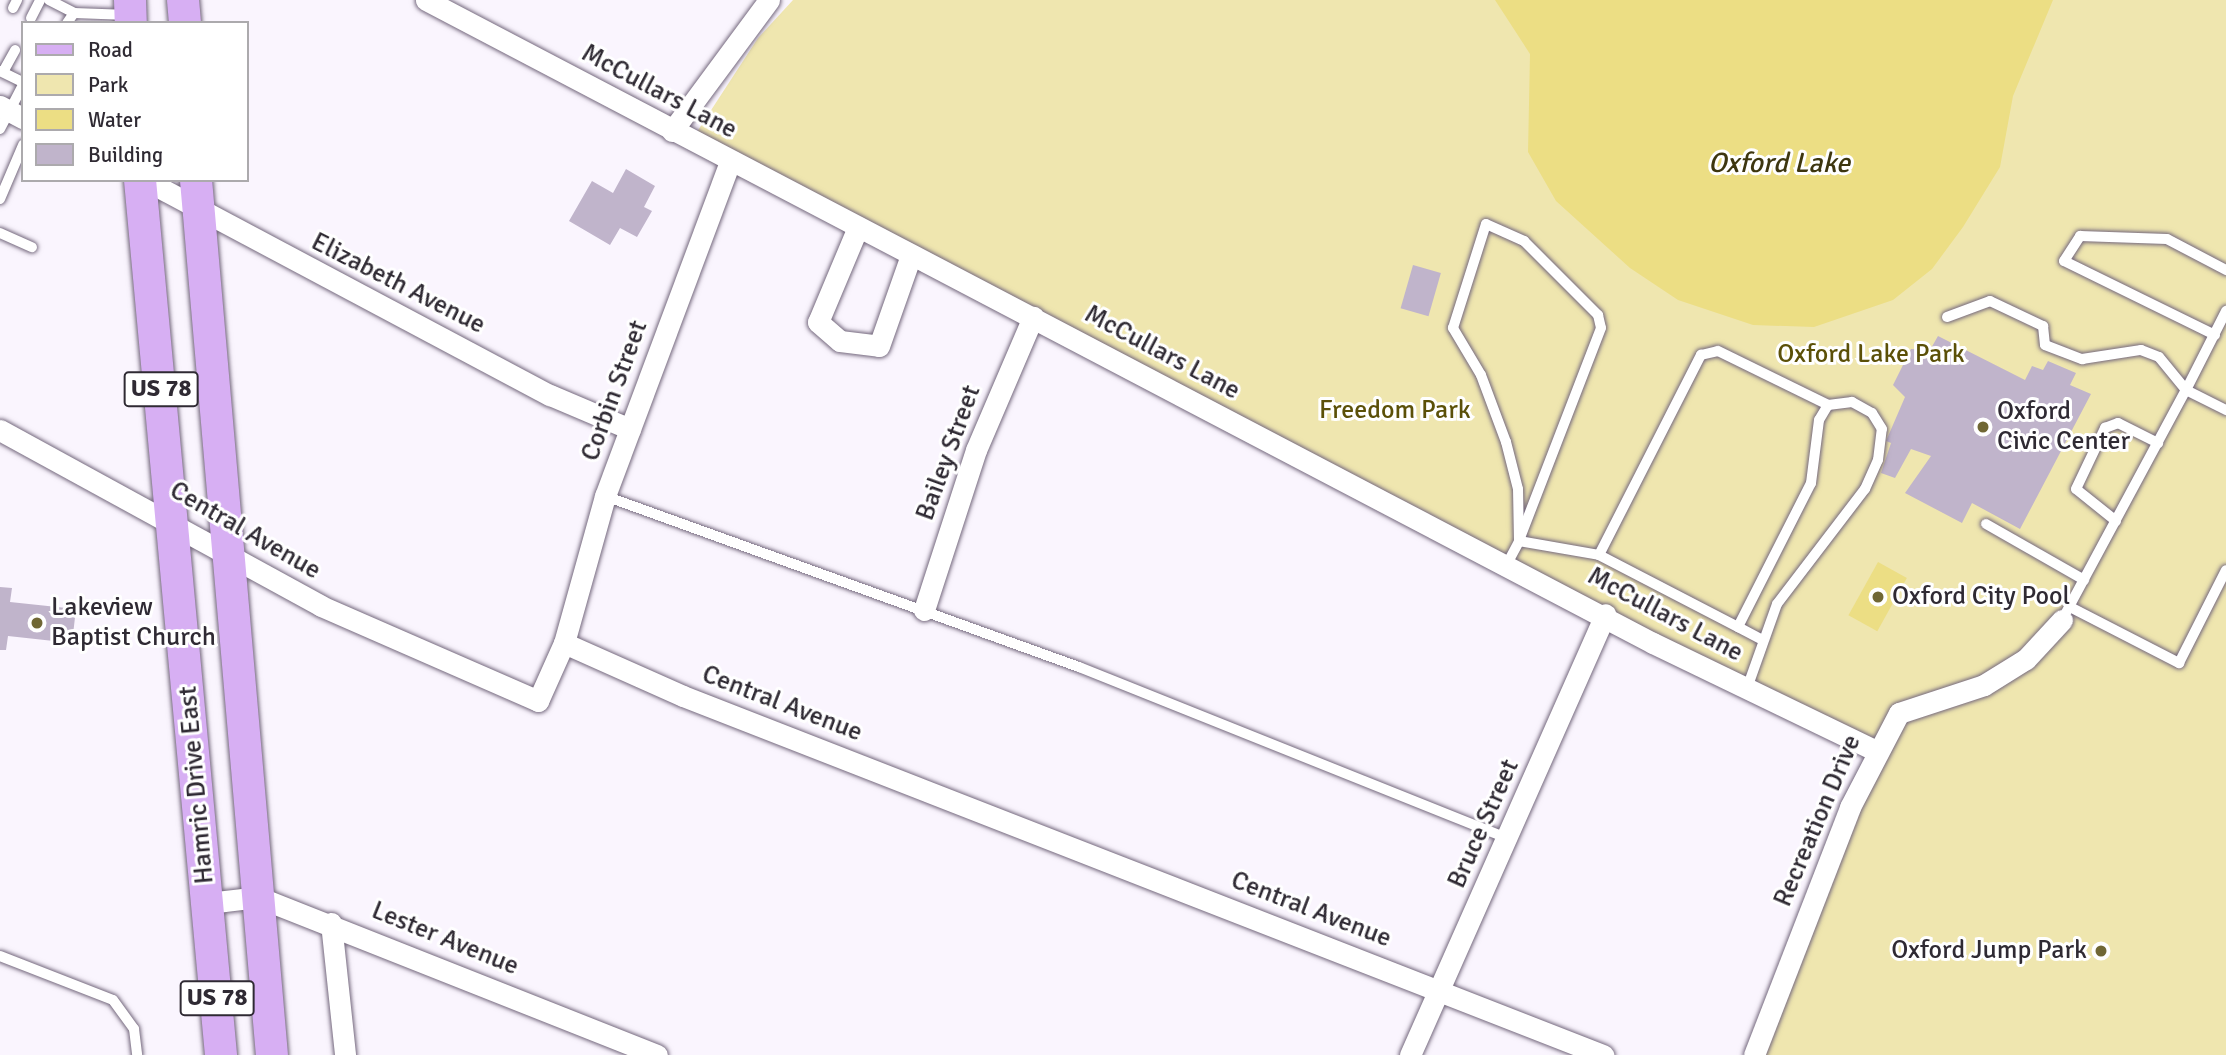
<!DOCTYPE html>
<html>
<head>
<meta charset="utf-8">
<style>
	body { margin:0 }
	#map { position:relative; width:2226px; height:1055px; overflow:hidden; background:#faf5fe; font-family:Signika,sans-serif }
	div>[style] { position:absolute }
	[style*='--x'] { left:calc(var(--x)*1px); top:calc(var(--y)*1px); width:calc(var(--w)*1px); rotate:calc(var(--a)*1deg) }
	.green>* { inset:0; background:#efe6af }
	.water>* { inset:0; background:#ecde84; transform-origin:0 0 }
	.building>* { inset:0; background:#c0b4cb; transform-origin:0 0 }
	.roads { filter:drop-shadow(0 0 2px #74687d) drop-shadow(0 0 2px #74687d) }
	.service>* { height:10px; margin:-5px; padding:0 5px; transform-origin:5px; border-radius:5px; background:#fff }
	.minor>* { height:21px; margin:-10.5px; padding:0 10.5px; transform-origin:10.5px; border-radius:10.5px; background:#fff }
	.primary>* { height:32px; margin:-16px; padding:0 16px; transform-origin:16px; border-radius:16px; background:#d7aff3 }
	.dots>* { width:19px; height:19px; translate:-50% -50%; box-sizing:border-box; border:4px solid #fff; border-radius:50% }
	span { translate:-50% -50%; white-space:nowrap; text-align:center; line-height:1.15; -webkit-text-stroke:6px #fff; paint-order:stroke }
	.shield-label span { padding:2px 5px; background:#fff; border:2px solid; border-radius:5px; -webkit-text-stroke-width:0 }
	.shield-label { font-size:24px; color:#2f2a33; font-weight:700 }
	.street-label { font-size:26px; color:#2f2a33 }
	.park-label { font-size:26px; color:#5b5008 }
	.poi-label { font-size:26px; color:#2f2a33 }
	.left { translate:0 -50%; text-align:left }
	.right { translate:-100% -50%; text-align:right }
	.water-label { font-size:28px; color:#3d360f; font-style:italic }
	.legend { position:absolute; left:21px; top:21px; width:228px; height:161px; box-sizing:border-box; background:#fff; border:2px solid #acaaad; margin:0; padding:9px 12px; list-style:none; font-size:21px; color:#2f2a33 }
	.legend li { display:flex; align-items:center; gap:14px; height:35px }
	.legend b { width:35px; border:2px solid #acaaad }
</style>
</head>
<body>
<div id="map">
	<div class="green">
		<div style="clip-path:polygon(793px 0,2226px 0,2226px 1055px,1754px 1055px,1874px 751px,691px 141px,758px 38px)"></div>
	</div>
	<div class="water">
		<div style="clip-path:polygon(1495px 0,2053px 0,2013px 96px,2000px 167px,1963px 227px,1932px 269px,1893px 300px,1814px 327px,1753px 325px,1678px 300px,1630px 268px,1556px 201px,1528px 152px,1530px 54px)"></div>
		<div style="left:1878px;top:562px;width:33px;height:61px;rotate:29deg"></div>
	</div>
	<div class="building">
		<div style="clip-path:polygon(626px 169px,655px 186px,644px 207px,652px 211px,637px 237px,620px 228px,610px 245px,569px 221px,592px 181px,613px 193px)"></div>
		<div style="left:1413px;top:265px;width:29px;height:45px;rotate:16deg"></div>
		<div style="clip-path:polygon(1938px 336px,2025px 380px,2032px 366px,2043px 370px,2048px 361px,2076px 373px,2070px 385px,2091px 394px,2020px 529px,1972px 503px,1962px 523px,1905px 493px,1931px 456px,1911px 449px,1895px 478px,1881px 473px,1891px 443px,1886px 441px,1905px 397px,1893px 385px,1911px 349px,1930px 350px)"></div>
		<div style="clip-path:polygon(0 587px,12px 588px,10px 602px,76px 609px,72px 643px,8px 636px,6px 650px,0 650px)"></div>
	</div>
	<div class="roads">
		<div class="service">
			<div style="--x:49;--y:0;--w:28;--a:27"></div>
			<div style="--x:13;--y:8;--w:9;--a:-63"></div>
			<div style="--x:31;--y:18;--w:20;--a:-63"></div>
			<div style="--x:67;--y:23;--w:12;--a:-55"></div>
			<div style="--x:74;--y:13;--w:55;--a:2.1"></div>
			<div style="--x:0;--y:71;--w:25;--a:26"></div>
			<div style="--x:3;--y:72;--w:25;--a:-61"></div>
			<div style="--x:0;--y:129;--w:50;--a:-62.4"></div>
			<div style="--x:0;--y:199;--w:59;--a:-66.9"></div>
			<div style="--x:1486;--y:224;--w:42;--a:24.1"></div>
			<div style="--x:1524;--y:241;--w:105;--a:45"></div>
			<div style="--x:1598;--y:315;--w:13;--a:77"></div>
			<div style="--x:1601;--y:328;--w:228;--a:111.1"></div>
			<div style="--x:1519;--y:541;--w:52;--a:-91.1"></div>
			<div style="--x:1518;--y:489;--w:49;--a:-104.3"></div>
			<div style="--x:1506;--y:442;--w:72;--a:-110.5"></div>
			<div style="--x:1481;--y:375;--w:55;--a:-120.8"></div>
			<div style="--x:1453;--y:328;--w:109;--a:-72.4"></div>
			<div style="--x:0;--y:233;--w:35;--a:24"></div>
			<div style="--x:1947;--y:317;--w:46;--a:-20.4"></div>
			<div style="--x:1990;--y:301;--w:59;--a:25.3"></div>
			<div style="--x:2043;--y:326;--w:19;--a:84"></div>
			<div style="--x:2045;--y:345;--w:40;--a:21"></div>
			<div style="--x:2082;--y:359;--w:60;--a:-8.7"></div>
			<div style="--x:2141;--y:350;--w:19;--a:21"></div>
			<div style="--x:2159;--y:357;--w:43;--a:50.7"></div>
			<div style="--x:2186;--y:390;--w:89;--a:-63.1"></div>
			<div style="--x:2215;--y:335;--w:168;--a:-153.9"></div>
			<div style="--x:2064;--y:261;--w:30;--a:-57"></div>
			<div style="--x:2080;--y:236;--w:87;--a:2"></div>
			<div style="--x:2167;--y:239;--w:67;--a:27.7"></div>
			<div style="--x:605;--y:496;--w:504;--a:19.84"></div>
			<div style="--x:1079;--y:667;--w:462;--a:21.8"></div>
			<div style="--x:2116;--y:521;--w:51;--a:-141.3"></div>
			<div style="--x:2076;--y:489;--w:68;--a:-64.6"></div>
			<div style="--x:2105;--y:428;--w:14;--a:-21"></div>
			<div style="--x:2118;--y:423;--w:45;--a:26.6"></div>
			<div style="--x:1986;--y:524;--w:113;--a:29.7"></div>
			<div style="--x:1599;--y:555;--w:225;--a:-63"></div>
			<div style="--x:1701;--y:355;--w:17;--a:-13"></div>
			<div style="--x:1718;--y:351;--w:123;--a:26.1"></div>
			<div style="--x:1507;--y:564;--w:26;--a:-62"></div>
			<div style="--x:1519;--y:541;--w:81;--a:9.9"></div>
			<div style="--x:1599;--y:555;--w:157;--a:27.4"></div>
			<div style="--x:2070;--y:607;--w:123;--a:27.2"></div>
			<div style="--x:2179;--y:663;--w:104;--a:-63.2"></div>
			<div style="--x:2062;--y:620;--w:261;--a:-61.7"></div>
			<div style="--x:2186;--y:390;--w:45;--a:26.6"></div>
			<div style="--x:1746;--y:691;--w:92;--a:-70.4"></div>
			<div style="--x:1777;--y:604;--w:145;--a:-52.6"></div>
			<div style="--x:1865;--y:489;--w:32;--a:-66"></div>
			<div style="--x:1878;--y:460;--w:31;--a:-83"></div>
			<div style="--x:1882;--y:429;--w:19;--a:-122"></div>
			<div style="--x:1872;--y:413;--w:23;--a:-151"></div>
			<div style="--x:1852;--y:402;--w:24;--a:173"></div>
			<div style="--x:1828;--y:405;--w:17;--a:121"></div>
			<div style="--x:1819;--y:420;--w:64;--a:97.2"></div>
			<div style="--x:1811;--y:483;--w:161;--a:116.9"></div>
			<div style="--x:1738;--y:627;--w:26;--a:28"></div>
			<div style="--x:0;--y:956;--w:121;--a:21.3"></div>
			<div style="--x:113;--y:1000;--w:36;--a:54"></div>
			<div style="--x:134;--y:1029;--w:26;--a:83"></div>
		</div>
		<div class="minor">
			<div style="--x:426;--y:0;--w:1385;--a:27.66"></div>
			<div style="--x:1653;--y:643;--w:246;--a:25.8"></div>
			<div style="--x:0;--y:106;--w:26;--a:28"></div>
			<div style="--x:672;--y:131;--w:163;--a:-53.5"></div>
			<div style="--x:145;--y:180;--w:459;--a:28"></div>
			<div style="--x:550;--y:395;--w:87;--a:23"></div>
			<div style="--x:858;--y:227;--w:103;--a:112.8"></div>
			<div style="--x:818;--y:322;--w:29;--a:41"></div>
			<div style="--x:840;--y:341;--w:39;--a:7"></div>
			<div style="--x:879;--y:346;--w:96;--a:-70.6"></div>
			<div style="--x:0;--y:430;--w:366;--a:28.7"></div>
			<div style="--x:321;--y:606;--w:237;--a:23.6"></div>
			<div style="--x:538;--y:701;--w:64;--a:-65.9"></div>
			<div style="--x:564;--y:643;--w:153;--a:-74.4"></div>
			<div style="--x:605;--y:496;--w:357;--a:-69.5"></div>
			<div style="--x:924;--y:610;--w:168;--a:-72"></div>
			<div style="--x:976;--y:450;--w:145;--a:-66.8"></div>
			<div style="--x:564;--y:643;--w:130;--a:24"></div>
			<div style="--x:683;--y:696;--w:988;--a:21.32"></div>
			<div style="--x:208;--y:903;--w:50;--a:-6.8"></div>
			<div style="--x:258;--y:897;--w:429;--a:21.6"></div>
			<div style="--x:331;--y:923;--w:133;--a:83.9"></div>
			<div style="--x:1410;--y:1055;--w:482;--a:-66.1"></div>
			<div style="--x:1754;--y:1055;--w:266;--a:-68.8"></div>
			<div style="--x:1850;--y:807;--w:106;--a:-62.5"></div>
			<div style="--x:1899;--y:713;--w:89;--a:-18.2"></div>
			<div style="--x:1984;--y:685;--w:49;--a:-31.8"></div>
			<div style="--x:2026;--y:659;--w:53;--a:-47.3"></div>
		</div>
		<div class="primary">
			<div style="--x:130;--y:0;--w:23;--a:88"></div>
			<div style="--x:183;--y:0;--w:23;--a:85"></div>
			<div style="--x:140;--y:180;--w:879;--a:84.71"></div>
			<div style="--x:196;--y:180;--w:878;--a:85.04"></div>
		</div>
	</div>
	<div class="dots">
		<div style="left:1983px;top:427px;background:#706734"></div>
		<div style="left:1878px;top:597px;background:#706734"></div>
		<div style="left:37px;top:623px;background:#706734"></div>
		<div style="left:2101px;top:951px;background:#706734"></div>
	</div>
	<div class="shield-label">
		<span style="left:161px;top:389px">US 78</span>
		<span style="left:217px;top:998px">US 78</span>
	</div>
	<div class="street-label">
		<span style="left:659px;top:92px;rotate:28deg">McCullars Lane</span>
		<span style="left:398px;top:284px;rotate:27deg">Elizabeth Avenue</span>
		<span style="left:1162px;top:353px;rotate:28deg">McCullars Lane</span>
		<span style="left:615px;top:391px;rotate:-70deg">Corbin Street</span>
		<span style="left:949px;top:453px;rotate:-70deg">Bailey Street</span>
		<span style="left:245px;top:531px;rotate:30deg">Central Avenue</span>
		<span style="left:1665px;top:615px;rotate:28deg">McCullars Lane</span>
		<span style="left:782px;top:704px;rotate:21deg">Central Avenue</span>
		<span style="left:197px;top:785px;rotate:-95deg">Hamric Drive East</span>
		<span style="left:1818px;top:821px;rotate:-67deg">Recreation Drive</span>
		<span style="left:1484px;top:824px;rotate:-66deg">Bruce Street</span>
		<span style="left:1311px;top:910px;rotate:21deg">Central Avenue</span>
		<span style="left:445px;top:939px;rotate:22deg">Lester Avenue</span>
	</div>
	<div class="park-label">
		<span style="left:1871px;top:355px">Oxford Lake Park</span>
		<span style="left:1395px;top:411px">Freedom Park</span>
	</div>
	<div class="poi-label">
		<span class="left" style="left:1997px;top:427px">Oxford<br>Civic Center</span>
		<span class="left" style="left:1892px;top:597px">Oxford City Pool</span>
		<span class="left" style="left:51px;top:623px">Lakeview<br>Baptist Church</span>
		<span class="right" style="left:2087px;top:951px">Oxford Jump Park</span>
	</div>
	<div class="water-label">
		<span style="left:1779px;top:163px">Oxford Lake</span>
	</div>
	<ul class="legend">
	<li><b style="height:9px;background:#d7aff3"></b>Road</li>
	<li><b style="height:19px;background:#efe6af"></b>Park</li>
	<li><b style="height:19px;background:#ecde84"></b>Water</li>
	<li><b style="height:19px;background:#c0b4cb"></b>Building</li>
	</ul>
</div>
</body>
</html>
